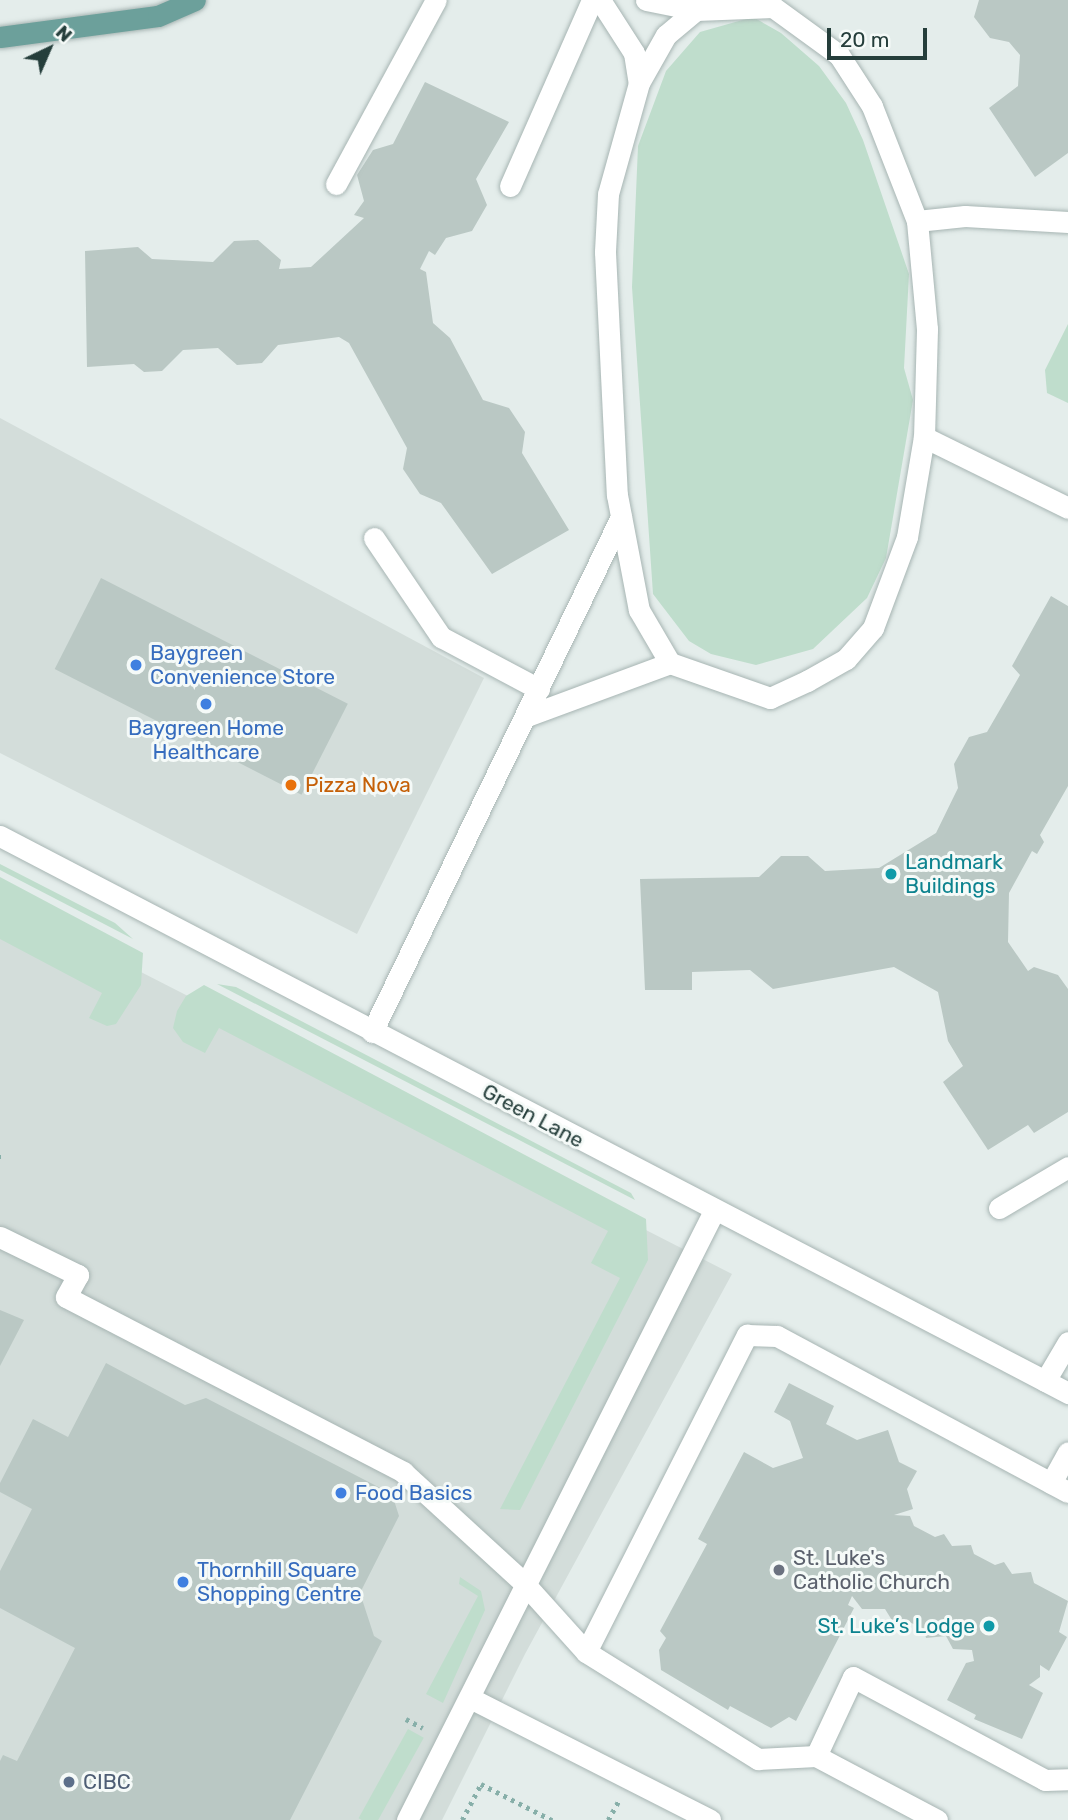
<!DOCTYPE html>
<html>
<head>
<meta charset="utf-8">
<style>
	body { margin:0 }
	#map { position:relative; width:1068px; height:1820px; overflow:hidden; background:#e4edeb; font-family:Rubik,sans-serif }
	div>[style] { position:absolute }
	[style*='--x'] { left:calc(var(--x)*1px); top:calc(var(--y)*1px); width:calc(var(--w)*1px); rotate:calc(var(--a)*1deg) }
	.built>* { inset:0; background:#d3ddda }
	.green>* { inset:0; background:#bfddcc; transform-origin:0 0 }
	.building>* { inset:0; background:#bac8c4; transform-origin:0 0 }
	.path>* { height:4.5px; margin-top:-2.25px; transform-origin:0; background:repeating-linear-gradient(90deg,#87afa9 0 3.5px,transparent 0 8.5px) }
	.roads { filter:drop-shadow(0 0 2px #a7b5b3) drop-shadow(0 0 2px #a7b5b3) }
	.minor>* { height:21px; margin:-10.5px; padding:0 10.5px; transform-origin:10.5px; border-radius:10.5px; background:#fff }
	.major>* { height:21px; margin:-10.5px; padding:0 10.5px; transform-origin:10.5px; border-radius:10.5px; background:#6ca09b }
	.dots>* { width:19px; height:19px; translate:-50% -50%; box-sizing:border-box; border:4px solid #f5faf8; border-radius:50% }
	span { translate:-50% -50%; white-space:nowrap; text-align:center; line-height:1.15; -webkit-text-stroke:6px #f5faf8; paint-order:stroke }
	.shop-label { font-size:21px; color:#366cbe }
	.left { translate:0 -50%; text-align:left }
	.food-label { font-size:21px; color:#c56008 }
	.culture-label { font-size:21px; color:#0d838f }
	.right { translate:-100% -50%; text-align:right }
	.street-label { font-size:21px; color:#253e3b }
	.worship-label { font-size:21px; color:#5b616d }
	.service-label { font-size:21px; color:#4e5e75 }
	.north { position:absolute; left:14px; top:14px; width:70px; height:70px; -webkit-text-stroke:5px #f5faf8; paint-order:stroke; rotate:44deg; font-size:19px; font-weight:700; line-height:28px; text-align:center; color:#253e3b }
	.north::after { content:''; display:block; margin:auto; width:24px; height:32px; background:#253e3b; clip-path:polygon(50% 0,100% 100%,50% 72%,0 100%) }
	.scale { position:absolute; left:827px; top:28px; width:100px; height:32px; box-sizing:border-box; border:4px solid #253e3b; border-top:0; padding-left:9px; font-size:21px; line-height:24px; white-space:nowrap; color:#253e3b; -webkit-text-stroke:5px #f5faf8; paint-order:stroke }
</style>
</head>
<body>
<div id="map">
	<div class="built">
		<div style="clip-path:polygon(0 418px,484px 678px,357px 934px,0 753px)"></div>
		<div style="clip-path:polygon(0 900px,732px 1274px,525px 1654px,442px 1820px,0 1820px)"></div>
	</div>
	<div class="green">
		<div style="clip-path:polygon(753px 17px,781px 33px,819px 66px,846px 103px,863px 140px,909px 274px,904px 368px,913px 400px,886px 558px,867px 598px,813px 649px,756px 665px,711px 654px,689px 641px,653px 594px,632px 287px,638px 146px,666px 71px,700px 32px)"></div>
		<div style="clip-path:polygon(1068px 324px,1068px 403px,1047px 393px,1045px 370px)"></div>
		<div style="clip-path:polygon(0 864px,115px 923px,133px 939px,0 870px)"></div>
		<div style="clip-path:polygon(0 877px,143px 953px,141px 985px,116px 1024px,107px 1026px,89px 1018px,102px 993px,0 939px)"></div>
		<div style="clip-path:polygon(217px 984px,236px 987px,631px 1193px,635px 1200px)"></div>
		<div style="clip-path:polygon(204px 985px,646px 1219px,648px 1260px,520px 1510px,500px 1509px,620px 1278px,591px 1263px,608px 1231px,219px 1028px,205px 1053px,183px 1042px,173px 1028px,177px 1011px,186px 996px)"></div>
		<div style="clip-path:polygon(460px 1577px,481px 1591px,485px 1610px,443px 1703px,426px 1694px,478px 1596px,459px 1584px)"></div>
		<div style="left:408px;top:1729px;width:18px;height:102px;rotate:29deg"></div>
	</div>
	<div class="building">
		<div style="clip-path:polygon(979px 0,1068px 0,1068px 153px,1035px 177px,989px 108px,1018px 86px,1020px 55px,1009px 42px,990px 38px,974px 17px)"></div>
		<div style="clip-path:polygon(425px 82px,509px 122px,476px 179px,487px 205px,472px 231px,446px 238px,435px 255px,429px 251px,420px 269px,426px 272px,433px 323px,450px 338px,483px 400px,509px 408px,525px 432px,522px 453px,569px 530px,492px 574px,441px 503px,420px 494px,403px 469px,407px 448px,349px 343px,339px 337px,278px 345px,262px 363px,237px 365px,218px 348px,183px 350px,162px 371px,144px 372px,134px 364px,87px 367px,85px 251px,138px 247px,152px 259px,213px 262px,234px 241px,258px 240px,281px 260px,279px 269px,311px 267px,364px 218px,354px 215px,364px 201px,357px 175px,373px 150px,393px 144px)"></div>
		<div style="left:101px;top:578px;width:277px;height:102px;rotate:27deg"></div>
		<div style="clip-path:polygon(1051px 596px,1068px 606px,1068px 786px,1040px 835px,1044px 842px,1037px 854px,1032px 851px,1009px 893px,1008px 942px,1028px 971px,1034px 967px,1058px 975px,1068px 989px,1068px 1112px,1034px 1133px,1028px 1125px,988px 1150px,943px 1082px,963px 1066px,948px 1041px,938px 992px,894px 967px,773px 989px,750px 970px,692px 972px,692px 990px,645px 990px,640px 879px,759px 877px,781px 856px,808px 856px,825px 871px,879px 868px,936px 833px,958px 788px,954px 764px,969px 737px,987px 732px,1020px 675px,1012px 666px)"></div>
		<div style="clip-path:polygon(0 1310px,24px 1320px,0 1366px)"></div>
		<div style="clip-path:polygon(106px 1363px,185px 1405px,206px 1398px,392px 1494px,399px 1516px,360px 1593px,374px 1636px,382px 1641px,290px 1820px,0 1820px,0 1761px,3px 1755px,17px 1761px,75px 1648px,0 1608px,0 1571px,32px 1509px,0 1492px,0 1483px,33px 1419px,68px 1437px)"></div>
		<div style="clip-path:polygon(789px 1383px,834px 1406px,826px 1424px,857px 1440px,888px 1430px,899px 1462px,917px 1471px,907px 1489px,913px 1509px,894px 1515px,910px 1516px,914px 1526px,935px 1537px,944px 1534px,952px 1546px,971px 1545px,974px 1554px,995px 1565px,1004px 1562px,1012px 1574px,1031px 1572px,1034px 1583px,1068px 1601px,1059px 1632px,1067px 1637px,1049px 1671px,1040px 1665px,1040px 1677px,1029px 1685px,1043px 1693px,1022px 1739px,974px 1719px,976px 1715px,947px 1700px,966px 1663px,974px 1661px,972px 1650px,953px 1649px,946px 1636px,926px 1638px,924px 1629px,903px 1619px,893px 1622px,885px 1609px,862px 1609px,852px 1596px,848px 1605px,854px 1608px,796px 1721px,789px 1717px,771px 1728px,730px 1706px,728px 1710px,661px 1670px,659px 1650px,666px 1638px,660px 1631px,707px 1544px,698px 1539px,744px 1452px,773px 1468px,803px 1458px,790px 1421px,774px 1412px)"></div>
	</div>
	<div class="path">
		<div style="--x:0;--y:1157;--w:1;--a:0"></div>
		<div style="--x:406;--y:1719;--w:19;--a:28"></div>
		<div style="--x:462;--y:1820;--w:41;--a:-62.2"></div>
		<div style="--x:481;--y:1784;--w:80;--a:26.9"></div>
		<div style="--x:608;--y:1820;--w:21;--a:-61"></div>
	</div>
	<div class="roads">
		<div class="minor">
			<div style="--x:600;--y:0;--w:63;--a:57.3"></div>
			<div style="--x:634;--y:53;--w:30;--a:81"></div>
			<div style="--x:646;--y:0;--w:51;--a:11.3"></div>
			<div style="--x:336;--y:184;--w:209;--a:-61.5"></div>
			<div style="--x:510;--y:186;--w:203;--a:-66.2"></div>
			<div style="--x:917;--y:221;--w:48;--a:-5.9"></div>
			<div style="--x:965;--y:216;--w:103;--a:3.3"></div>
			<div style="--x:924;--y:437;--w:161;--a:26.2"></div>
			<div style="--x:374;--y:538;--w:120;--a:55.9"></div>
			<div style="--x:441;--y:637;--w:111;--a:28"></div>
			<div style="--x:527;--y:716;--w:153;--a:-20.3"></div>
			<div style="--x:670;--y:663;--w:106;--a:19.3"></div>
			<div style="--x:770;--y:698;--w:41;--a:-24.7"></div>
			<div style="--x:807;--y:681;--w:45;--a:-29.4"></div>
			<div style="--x:846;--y:659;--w:41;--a:-48.9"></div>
			<div style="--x:873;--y:628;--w:97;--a:-69.5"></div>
			<div style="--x:907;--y:537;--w:101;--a:-80.4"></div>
			<div style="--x:924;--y:437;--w:108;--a:-88.4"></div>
			<div style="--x:927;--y:329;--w:108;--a:-95.3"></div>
			<div style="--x:917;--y:221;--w:123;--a:-111.4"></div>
			<div style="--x:872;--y:106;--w:61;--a:-122.9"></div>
			<div style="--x:839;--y:55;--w:82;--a:-144"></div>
			<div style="--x:773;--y:7;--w:77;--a:177.8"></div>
			<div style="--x:696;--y:10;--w:39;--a:140"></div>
			<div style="--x:666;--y:35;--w:55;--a:119.4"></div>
			<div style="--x:639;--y:83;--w:115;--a:105.6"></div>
			<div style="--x:608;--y:194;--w:58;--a:93"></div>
			<div style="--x:605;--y:252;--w:243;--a:87.2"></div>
			<div style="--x:617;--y:495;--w:117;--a:79.2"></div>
			<div style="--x:639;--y:610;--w:61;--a:59.7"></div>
			<div style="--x:0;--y:836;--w:1205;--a:27.54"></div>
			<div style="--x:372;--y:1032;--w:572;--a:-64.2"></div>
			<div style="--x:999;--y:1208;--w:80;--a:-30.7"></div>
			<div style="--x:0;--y:1237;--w:87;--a:26"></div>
			<div style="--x:78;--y:1275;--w:25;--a:119"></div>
			<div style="--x:66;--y:1297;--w:380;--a:27.4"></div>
			<div style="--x:403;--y:1472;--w:163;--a:42.5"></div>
			<div style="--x:523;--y:1582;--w:94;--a:48"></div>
			<div style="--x:586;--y:1652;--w:203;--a:31.9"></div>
			<div style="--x:758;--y:1759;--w:58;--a:-3"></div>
			<div style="--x:816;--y:1756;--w:87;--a:-64.9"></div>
			<div style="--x:853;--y:1677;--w:218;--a:28.2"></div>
			<div style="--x:1045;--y:1780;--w:23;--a:-2"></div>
			<div style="--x:1045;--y:1381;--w:45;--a:-59.5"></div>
			<div style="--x:1051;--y:1483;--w:35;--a:-61"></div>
			<div style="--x:586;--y:1652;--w:356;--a:-63.1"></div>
			<div style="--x:747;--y:1335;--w:30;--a:2"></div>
			<div style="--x:777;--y:1336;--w:330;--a:28.2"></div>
			<div style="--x:472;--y:1699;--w:267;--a:26.9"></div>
			<div style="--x:816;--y:1756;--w:137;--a:27.9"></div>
			<div style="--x:407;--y:1820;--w:682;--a:-63.25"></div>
		</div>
		<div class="major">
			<div style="--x:0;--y:37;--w:159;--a:-7.6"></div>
			<div style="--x:158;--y:16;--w:40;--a:-23.4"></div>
		</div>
	</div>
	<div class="dots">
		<div style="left:136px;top:665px;background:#3f7fe0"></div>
		<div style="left:206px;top:704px;background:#3f7fe0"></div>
		<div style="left:291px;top:785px;background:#e8710a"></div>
		<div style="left:891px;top:874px;background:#0f9aa8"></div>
		<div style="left:341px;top:1493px;background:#3f7fe0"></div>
		<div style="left:779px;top:1570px;background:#6b7280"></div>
		<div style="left:183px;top:1582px;background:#3f7fe0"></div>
		<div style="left:989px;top:1626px;background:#0f9aa8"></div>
		<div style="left:69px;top:1782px;background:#5c6f8a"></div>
	</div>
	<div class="shop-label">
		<span class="left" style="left:150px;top:665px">Baygreen<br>Convenience Store</span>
		<span style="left:206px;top:740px">Baygreen Home<br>Healthcare</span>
		<span class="left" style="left:355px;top:1493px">Food Basics</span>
		<span class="left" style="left:197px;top:1582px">Thornhill Square<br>Shopping Centre</span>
	</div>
	<div class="food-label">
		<span class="left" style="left:305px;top:785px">Pizza Nova</span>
	</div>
	<div class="culture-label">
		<span class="left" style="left:905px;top:874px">Landmark<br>Buildings</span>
		<span class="right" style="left:975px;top:1626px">St. Luke’s Lodge</span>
	</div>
	<div class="street-label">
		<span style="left:533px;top:1116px;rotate:28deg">Green Lane</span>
	</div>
	<div class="worship-label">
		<span class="left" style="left:793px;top:1570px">St. Luke's<br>Catholic Church</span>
	</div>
	<div class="service-label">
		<span class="left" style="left:83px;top:1782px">CIBC</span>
	</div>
	<div class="north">N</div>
	<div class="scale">20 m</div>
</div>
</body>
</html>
